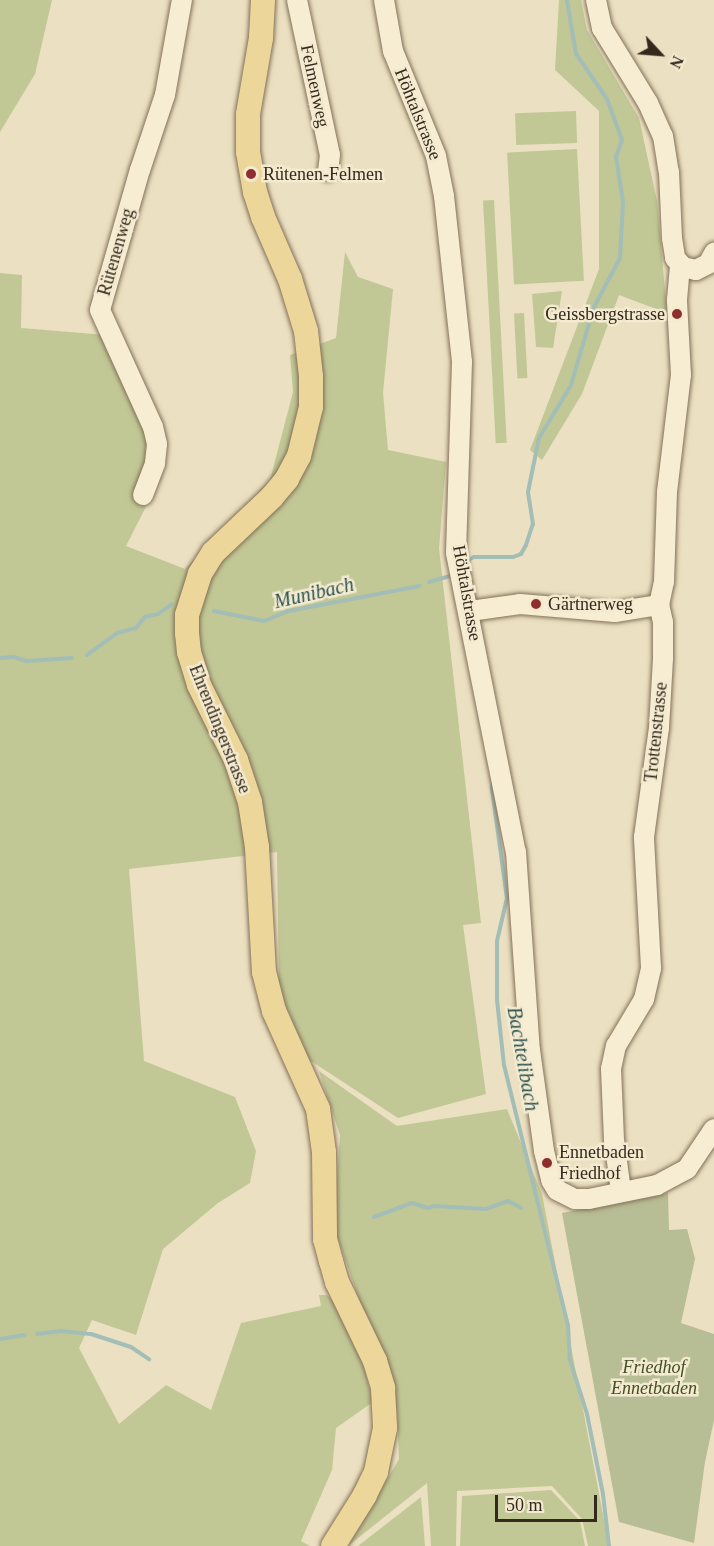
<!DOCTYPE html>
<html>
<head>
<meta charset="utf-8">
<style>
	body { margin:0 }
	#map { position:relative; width:714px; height:1546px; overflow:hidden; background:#ebe0c1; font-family:"Times New Roman",serif }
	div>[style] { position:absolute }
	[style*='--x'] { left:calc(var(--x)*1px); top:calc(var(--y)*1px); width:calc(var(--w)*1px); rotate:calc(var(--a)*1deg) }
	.green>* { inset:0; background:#c1c895; transform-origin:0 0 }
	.cemetery>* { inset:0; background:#b7bd94 }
	.stream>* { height:4px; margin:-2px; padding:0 2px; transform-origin:2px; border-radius:2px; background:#a3bdb7 }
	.roads { filter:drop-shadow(0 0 2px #837159) drop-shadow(0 0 2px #837159) }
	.minor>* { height:20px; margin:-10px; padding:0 10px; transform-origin:10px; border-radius:10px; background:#f6edd3 }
	.major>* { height:24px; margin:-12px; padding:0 12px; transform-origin:12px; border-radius:12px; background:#edd69a }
	.dots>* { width:16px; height:16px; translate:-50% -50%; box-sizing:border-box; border:3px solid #f3ead0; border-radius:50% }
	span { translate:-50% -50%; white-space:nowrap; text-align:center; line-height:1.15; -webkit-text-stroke:5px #f3ead0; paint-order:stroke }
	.street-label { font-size:18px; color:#34291d }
	.poi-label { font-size:18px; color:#34291d }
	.left { translate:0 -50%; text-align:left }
	.right { translate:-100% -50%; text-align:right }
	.park-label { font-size:18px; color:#434f25; font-style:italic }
	.water-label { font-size:20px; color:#2d5351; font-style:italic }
	.north { position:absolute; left:630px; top:24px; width:60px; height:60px; -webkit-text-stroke:4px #f3ead0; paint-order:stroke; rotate:116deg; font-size:16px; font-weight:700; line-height:24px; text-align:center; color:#34291d }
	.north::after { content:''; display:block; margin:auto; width:21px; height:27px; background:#34291d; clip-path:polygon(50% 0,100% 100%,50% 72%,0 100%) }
	.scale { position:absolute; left:495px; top:1495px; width:102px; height:27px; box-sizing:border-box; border:3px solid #34291d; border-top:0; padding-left:8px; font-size:18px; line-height:21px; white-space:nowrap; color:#34291d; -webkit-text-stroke:4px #f3ead0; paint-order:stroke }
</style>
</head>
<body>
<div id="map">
	<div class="green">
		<div style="clip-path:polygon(0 0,52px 0,35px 74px,0 132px)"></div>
		<div style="clip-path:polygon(559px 0,581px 0,587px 30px,639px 118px,657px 201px,667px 313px,619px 295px,582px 394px,542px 460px,530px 450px,599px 269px,599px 111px,555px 70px)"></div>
		<div style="left:576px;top:111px;width:32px;height:61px;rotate:88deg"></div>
		<div style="left:577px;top:149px;width:132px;height:70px;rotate:87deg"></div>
		<div style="left:494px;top:200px;width:243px;height:11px;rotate:87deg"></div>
		<div style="clip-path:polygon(345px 252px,358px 277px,393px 289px,383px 393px,388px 450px,446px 462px,439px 548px,481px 923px,463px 925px,486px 1094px,398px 1118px,308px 1059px,279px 989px,277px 852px,129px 869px,144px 1061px,235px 1097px,256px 1151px,250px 1183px,218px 1203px,163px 1249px,136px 1335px,92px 1320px,79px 1348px,119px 1424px,166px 1385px,211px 1410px,241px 1323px,321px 1306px,319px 1295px,327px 1295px,336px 1304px,361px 1356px,373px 1402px,336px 1428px,332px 1470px,301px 1541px,310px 1546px,0 1546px,0 273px,22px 275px,21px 328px,118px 336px,161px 423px,161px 477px,126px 546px,185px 569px,270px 480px,293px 392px,290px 355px,336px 338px)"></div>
		<div style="clip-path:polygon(562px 291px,553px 348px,536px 347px,532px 294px)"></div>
		<div style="left:524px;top:313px;width:65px;height:10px;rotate:87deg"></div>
		<div style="clip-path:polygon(319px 1071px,397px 1126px,507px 1109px,542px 1194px,609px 1546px,588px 1546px,582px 1519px,552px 1486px,457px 1491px,456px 1546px,431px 1546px,427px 1483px,348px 1546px,399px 1459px,397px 1409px,334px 1227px,340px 1135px)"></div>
		<div style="clip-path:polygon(551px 1490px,580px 1521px,585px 1546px,460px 1546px,462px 1496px)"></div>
		<div style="clip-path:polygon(421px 1497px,425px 1546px,358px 1546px)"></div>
	</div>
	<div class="cemetery">
		<div style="clip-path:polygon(668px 1193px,669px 1230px,687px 1229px,695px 1259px,681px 1323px,714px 1334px,714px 1420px,705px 1462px,694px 1543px,619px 1522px,562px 1213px)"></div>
	</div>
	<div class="stream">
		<div style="--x:466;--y:561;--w:9;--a:-27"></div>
		<div style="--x:474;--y:557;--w:39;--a:0"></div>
		<div style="--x:513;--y:557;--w:9;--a:-21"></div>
		<div style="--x:521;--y:554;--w:10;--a:-61"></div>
		<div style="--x:526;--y:545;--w:22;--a:-72"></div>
		<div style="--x:533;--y:524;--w:32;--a:-99"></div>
		<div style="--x:528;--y:492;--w:55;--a:-78.5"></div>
		<div style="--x:539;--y:438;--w:62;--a:-58.9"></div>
		<div style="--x:571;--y:385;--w:81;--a:-73.6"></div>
		<div style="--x:594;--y:307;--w:55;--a:-62"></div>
		<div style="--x:620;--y:258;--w:56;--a:-86.9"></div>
		<div style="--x:623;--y:202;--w:46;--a:-98.8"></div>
		<div style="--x:616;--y:157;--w:18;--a:-71"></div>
		<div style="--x:622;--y:140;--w:44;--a:-110.1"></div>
		<div style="--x:607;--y:99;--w:55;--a:-124.6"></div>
		<div style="--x:576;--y:54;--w:55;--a:-99.5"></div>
		<div style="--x:429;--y:582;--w:25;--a:-16"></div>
		<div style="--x:214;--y:611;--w:51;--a:11.3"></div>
		<div style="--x:264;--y:621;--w:27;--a:-22"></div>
		<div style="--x:289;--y:611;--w:133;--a:-10.8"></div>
		<div style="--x:87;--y:655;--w:37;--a:-36"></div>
		<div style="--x:117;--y:633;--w:20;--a:-15"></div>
		<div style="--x:136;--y:628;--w:14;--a:-51"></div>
		<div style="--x:145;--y:617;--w:13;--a:-13"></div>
		<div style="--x:158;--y:614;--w:17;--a:-36"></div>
		<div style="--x:0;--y:658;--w:14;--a:-4"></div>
		<div style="--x:14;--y:657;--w:13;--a:18"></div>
		<div style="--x:26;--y:661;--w:46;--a:-3.7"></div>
		<div style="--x:493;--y:779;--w:10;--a:96"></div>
		<div style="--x:492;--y:789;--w:110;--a:82.2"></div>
		<div style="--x:507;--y:898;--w:44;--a:103.1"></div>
		<div style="--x:497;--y:941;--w:59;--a:90"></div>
		<div style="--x:497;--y:1000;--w:65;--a:83.9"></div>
		<div style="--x:504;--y:1065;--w:268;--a:76.2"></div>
		<div style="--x:568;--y:1325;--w:35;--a:87"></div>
		<div style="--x:570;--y:1360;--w:57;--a:72.5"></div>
		<div style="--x:587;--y:1414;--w:82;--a:78.7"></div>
		<div style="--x:603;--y:1494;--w:52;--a:83.4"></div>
		<div style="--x:374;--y:1217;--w:40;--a:-20.2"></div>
		<div style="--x:412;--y:1203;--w:17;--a:17"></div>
		<div style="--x:428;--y:1208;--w:6;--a:-18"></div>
		<div style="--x:434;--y:1206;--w:52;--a:3.3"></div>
		<div style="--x:486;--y:1209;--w:23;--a:-20"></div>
		<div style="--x:508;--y:1201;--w:15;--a:28"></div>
		<div style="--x:37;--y:1334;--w:24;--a:-7"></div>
		<div style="--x:61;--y:1331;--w:30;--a:6"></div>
		<div style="--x:91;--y:1334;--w:42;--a:18"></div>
		<div style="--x:131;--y:1347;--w:22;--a:34"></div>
		<div style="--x:0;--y:1339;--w:25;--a:-9"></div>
	</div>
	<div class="roads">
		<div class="minor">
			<div style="--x:297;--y:0;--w:158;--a:78"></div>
			<div style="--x:330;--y:155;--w:16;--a:97"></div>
			<div style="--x:384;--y:0;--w:52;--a:80"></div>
			<div style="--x:393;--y:51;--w:113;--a:67.7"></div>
			<div style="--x:436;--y:156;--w:41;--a:78.7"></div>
			<div style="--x:444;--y:196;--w:167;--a:83.8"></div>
			<div style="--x:462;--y:362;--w:191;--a:91.8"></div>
			<div style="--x:456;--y:553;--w:305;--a:78.7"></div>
			<div style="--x:516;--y:852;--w:198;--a:86"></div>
			<div style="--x:530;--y:1050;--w:102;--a:82.1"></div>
			<div style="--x:544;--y:1151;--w:30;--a:76"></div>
			<div style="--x:551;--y:1180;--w:12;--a:59"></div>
			<div style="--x:557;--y:1190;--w:20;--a:27"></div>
			<div style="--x:575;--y:1199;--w:14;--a:0"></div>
			<div style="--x:589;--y:1199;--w:69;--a:-11.6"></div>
			<div style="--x:657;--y:1185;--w:34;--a:-28"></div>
			<div style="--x:687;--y:1169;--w:48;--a:-56"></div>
			<div style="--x:596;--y:0;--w:29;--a:78"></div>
			<div style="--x:602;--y:28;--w:88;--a:58.5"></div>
			<div style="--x:648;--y:103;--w:36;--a:66"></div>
			<div style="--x:663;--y:136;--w:36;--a:81"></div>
			<div style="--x:669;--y:172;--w:66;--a:87.4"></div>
			<div style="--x:672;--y:238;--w:20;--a:81"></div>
			<div style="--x:675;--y:258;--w:12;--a:48"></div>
			<div style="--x:683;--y:267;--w:13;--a:13"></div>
			<div style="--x:696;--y:270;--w:13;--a:-27"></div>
			<div style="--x:708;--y:264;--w:13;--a:-61"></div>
			<div style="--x:143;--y:495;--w:34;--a:-69"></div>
			<div style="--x:155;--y:463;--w:19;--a:-84"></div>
			<div style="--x:157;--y:444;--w:17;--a:-103"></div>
			<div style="--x:153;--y:427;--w:128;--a:-114.4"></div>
			<div style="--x:100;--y:310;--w:146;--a:-74.1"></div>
			<div style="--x:140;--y:170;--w:79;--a:-71.6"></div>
			<div style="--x:165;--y:95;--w:97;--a:-79.9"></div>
			<div style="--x:470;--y:611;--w:50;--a:-8"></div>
			<div style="--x:520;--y:604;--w:95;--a:4.8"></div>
			<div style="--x:615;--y:612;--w:45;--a:-9"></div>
			<div style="--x:621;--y:1191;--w:51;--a:-97.8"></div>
			<div style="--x:614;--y:1140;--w:71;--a:-92.4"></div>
			<div style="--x:611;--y:1069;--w:24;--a:-78"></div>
			<div style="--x:616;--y:1046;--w:55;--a:-59.2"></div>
			<div style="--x:644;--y:999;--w:32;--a:-77"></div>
			<div style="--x:651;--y:968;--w:131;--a:-93.1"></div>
			<div style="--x:644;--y:837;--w:110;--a:-82.2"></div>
			<div style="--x:659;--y:728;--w:70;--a:-86.7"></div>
			<div style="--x:663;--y:658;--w:36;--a:-90"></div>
			<div style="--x:663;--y:622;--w:17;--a:-103"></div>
			<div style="--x:659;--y:605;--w:24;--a:-78"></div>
			<div style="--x:664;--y:582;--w:90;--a:-88.1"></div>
			<div style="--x:667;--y:492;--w:118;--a:-83.2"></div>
			<div style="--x:681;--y:375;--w:75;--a:-93.1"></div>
			<div style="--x:677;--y:300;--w:35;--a:-85"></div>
		</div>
		<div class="major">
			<div style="--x:263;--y:0;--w:38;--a:93"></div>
			<div style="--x:261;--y:38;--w:77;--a:99.7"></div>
			<div style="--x:248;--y:114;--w:38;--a:90"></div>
			<div style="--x:248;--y:152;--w:41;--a:80.1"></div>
			<div style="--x:255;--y:192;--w:26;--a:72"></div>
			<div style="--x:263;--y:217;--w:68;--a:66.5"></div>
			<div style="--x:290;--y:279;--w:54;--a:72.9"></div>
			<div style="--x:306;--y:331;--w:45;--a:83.7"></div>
			<div style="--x:311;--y:376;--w:31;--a:90"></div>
			<div style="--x:311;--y:407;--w:50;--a:103.8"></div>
			<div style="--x:299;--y:456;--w:26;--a:118"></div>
			<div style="--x:287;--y:479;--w:23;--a:130"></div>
			<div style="--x:272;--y:497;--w:81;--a:136.5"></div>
			<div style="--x:213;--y:553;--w:25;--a:122"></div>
			<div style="--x:200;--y:574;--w:43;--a:107.6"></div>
			<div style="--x:187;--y:615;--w:18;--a:90"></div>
			<div style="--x:187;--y:633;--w:19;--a:84"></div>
			<div style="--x:189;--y:652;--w:34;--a:73"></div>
			<div style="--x:199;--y:685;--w:84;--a:63.7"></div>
			<div style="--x:236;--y:760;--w:44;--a:71.6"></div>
			<div style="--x:250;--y:802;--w:46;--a:81.2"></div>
			<div style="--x:257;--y:847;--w:125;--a:86.8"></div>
			<div style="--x:264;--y:972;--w:40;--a:75.6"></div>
			<div style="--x:274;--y:1011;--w:107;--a:65.8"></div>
			<div style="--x:318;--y:1109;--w:43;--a:82.1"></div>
			<div style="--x:324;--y:1152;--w:87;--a:89.3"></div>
			<div style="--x:325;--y:1239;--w:23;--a:75"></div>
			<div style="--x:331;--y:1261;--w:22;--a:74"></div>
			<div style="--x:337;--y:1282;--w:88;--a:64.3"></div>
			<div style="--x:375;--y:1361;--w:28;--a:73"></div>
			<div style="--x:383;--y:1388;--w:40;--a:87.1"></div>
			<div style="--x:385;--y:1428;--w:45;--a:101.6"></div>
			<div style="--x:376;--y:1472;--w:25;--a:116"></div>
			<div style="--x:365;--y:1495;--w:60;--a:122.1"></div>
		</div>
	</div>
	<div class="dots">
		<div style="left:251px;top:174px;background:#8f2f2d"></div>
		<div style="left:677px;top:314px;background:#8f2f2d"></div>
		<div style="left:536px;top:604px;background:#8f2f2d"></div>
		<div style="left:547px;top:1163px;background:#8f2f2d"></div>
	</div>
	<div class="street-label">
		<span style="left:315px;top:86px;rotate:78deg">Felmenweg</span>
		<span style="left:418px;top:114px;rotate:68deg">Höhtalstrasse</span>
		<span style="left:116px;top:252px;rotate:-74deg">Rütenenweg</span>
		<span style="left:467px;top:593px;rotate:80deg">Höhtalstrasse</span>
		<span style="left:220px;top:729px;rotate:68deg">Ehrendingerstrasse</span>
		<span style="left:656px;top:732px;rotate:-84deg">Trottenstrasse</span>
	</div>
	<div class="poi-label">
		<span class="left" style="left:263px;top:174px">Rütenen-Felmen</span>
		<span class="right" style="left:665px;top:314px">Geissbergstrasse</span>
		<span class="left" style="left:548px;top:604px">Gärtnerweg</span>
		<span class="left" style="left:559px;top:1163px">Ennetbaden<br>Friedhof</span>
	</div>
	<div class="park-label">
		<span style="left:654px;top:1378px">Friedhof<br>Ennetbaden</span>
	</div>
	<div class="water-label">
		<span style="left:314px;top:593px;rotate:-13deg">Munibach</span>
		<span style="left:523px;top:1059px;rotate:80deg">Bachtelibach</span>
	</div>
	<div class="north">N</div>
	<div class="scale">50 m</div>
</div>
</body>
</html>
